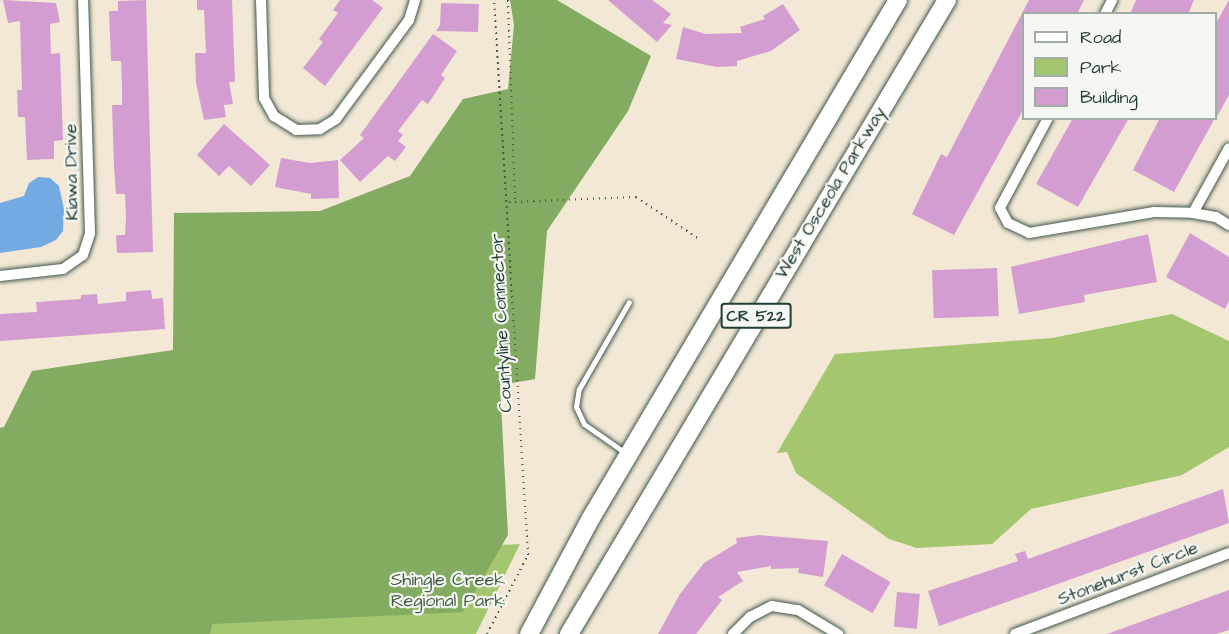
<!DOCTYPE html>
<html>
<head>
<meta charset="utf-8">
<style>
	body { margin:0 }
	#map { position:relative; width:1229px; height:634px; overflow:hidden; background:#f2e8d5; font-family:"Architects Daughter",sans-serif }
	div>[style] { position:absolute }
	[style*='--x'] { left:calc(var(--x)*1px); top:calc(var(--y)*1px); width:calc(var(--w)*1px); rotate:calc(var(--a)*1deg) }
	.green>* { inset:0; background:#a4c66f }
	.forest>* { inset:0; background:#83ab62 }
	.water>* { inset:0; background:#74aae2 }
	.building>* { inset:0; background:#d49dd1; transform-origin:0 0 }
	.path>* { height:2px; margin-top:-1px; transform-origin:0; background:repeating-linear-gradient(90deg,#3f574c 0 1.5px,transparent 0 6px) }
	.roads { filter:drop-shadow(0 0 2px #3f574c) drop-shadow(0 0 2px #3f574c) }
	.service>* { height:5px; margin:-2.5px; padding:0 2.5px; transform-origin:2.5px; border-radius:2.5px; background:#fff }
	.minor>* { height:10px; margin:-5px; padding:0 5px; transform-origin:5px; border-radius:5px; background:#fff }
	.primary>* { height:18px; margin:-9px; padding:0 9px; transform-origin:9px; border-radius:9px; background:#fff }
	span { translate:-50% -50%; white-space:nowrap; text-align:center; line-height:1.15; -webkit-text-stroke:4.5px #f6f6f2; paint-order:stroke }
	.shield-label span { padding:2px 4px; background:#f6f6f2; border:2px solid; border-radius:4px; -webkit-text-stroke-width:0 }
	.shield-label { font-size:16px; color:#1f3d34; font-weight:700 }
	.street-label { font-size:18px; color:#1f3d34 }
	.park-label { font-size:18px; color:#405f43 }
	.legend { position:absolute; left:1022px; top:12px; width:195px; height:108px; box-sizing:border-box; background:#f6f6f2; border:2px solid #a0aca6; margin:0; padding:8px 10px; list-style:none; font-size:18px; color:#1f3d34 }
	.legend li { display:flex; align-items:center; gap:12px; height:30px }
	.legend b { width:30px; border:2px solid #a0aca6 }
</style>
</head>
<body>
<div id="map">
	<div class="green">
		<div style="clip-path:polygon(1172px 314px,1229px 341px,1229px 447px,1182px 475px,1031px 509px,992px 544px,917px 548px,889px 539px,796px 473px,787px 452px,777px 453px,835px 354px,1052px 338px)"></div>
		<div style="clip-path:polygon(520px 544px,476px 634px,197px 634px,194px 562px)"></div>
	</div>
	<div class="forest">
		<div style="clip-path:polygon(510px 0,557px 0,651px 56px,628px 111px,547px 231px,535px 379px,500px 385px,508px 535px,463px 612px,212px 624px,210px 634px,0 634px,0 428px,4px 427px,32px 371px,173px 350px,174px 213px,320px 211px,410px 176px,463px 99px,508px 89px,514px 25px)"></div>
	</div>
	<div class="water">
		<div style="clip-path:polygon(38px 177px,50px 178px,59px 186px,64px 209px,63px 231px,56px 240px,41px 247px,0 253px,0 203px,24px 196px,29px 183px)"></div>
	</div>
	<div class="building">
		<div style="clip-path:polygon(3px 0,56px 3px,60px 22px,50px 24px,51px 54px,60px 53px,63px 140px,54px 141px,54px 159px,27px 160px,25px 117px,18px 117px,17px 90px,22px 90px,20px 21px,8px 23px)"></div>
		<div style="clip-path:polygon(146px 0,153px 252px,117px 253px,116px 235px,125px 235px,126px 217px,125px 194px,116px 194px,114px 167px,112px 105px,122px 105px,122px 86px,121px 61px,111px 61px,109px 11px,118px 11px,118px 1px)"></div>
		<div style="clip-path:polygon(197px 0,232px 0,235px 82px,229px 82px,233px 104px,224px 105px,226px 117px,204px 120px,196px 83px,195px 53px,206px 53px,204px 10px,197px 10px)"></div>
		<div style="clip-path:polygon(340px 0,372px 0,383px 8px,325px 86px,303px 68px,323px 42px,319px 39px,338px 13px,333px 10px)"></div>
		<div style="clip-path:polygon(608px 0,652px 0,671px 14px,663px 23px,672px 25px,657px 42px)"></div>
		<div style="clip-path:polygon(1029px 0,1084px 0,1077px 14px,1023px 14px,1023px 110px,954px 235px,912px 214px,941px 154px,947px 157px)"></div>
		<div style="clip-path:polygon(1136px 0,1194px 0,1188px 14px,1130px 14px)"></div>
		<div style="clip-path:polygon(1229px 0,1229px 95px,1215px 120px,1215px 25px)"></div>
		<div style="clip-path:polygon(441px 3px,479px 4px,478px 32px,436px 31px,440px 25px)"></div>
		<div style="clip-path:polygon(783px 4px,800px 30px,771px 51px,737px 61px,737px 66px,717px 67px,676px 59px,683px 27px,705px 34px,742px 33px,740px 27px,765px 19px,763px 16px)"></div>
		<div style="clip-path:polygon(433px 34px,457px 51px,441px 75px,445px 78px,428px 104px,422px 100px,398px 131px,403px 135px,398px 141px,406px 147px,395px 161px,388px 156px,360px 182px,340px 160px,364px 138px,360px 135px)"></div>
		<div style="clip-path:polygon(1073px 118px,1129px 118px,1078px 207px,1036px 184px)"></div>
		<div style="clip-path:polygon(1160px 118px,1215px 118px,1174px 192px,1133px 170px)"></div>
		<div style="clip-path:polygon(224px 124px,270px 165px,251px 186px,229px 166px,219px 176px,197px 155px)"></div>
		<div style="clip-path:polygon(281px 158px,310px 163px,338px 160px,339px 198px,311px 199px,311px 194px,275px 187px)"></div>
		<div style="clip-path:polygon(1190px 233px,1229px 257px,1229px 301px,1225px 309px,1166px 277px)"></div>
		<div style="clip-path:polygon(1148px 234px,1157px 282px,1084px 295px,1085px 302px,1019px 314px,1011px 267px)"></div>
		<div style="left:997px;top:268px;width:48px;height:65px;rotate:88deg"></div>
		<div style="clip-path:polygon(151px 290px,152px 299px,163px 298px,165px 329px,0 341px,0 314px,37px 312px,36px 302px,81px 299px,81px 295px,97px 294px,98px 304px,126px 301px,126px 292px)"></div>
		<div style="clip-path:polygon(1223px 489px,1229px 523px,939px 626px,928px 591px,1018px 561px,1015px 554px,1025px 551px,1028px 559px)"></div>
		<div style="clip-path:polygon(759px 535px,828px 541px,823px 577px,798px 573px,799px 568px,771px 569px,771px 566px,737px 572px,743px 581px,718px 597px,722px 600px,696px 634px,658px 634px,680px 594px,704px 563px,737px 543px,736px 538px)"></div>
		<div style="left:842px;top:554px;width:56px;height:36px;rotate:30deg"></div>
		<div style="clip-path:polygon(1229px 590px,1229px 630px,1216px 634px,1107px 634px)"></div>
		<div style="left:897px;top:592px;width:23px;height:35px;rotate:5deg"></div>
	</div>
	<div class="path">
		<div style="--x:508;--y:0;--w:202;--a:88"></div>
		<div style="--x:509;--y:202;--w:127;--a:-2.3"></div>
		<div style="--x:636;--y:197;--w:76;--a:33.7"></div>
		<div style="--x:487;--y:634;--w:89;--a:-62.6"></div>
		<div style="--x:528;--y:555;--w:556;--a:-93.51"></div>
	</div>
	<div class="roads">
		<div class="service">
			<div style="--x:627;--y:454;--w:52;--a:-145.1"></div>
			<div style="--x:584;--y:424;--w:19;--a:-115"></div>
			<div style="--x:576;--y:407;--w:18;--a:-81"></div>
			<div style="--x:579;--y:389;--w:100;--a:-60.1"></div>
		</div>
		<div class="minor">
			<div style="--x:261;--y:0;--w:98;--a:88.2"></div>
			<div style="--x:264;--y:98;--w:21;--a:61"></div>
			<div style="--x:274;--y:116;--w:26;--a:32"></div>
			<div style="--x:296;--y:130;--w:24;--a:-2"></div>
			<div style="--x:320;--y:129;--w:19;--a:-32"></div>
			<div style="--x:336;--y:119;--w:123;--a:-53.6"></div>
			<div style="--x:409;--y:20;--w:21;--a:-73"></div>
			<div style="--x:1105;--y:14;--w:16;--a:-63"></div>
			<div style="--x:1048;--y:118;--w:102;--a:118.1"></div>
			<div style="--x:1000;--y:208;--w:17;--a:62"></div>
			<div style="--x:1008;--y:223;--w:23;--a:25"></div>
			<div style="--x:1029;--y:233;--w:127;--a:-9.5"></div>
			<div style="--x:1154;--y:212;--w:39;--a:1"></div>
			<div style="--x:1193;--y:213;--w:23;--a:10"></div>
			<div style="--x:1216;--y:217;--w:15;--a:32"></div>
			<div style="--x:1193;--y:213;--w:74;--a:-61"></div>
			<div style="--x:0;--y:276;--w:63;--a:-6.3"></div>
			<div style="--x:63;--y:269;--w:24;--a:-35"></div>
			<div style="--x:83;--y:255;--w:23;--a:-72"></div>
			<div style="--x:90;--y:233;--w:233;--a:-91.7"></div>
			<div style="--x:733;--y:634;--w:24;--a:-45"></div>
			<div style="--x:750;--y:617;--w:25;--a:-27"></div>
			<div style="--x:772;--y:606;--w:26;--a:9"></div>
			<div style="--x:798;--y:610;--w:47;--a:31"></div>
			<div style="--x:1015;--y:634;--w:229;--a:-20.7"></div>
		</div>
		<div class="primary">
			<div style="--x:529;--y:634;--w:132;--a:-61.9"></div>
			<div style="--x:591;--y:518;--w:602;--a:-59.35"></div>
			<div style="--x:569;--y:634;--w:738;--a:-59.2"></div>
		</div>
	</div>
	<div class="shield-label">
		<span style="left:756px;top:316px">CR 522</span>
	</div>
	<div class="street-label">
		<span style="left:72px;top:172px;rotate:-91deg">Kiawa Drive</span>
		<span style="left:831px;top:193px;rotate:-59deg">West Osceola Parkway</span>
		<span style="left:502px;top:323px;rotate:-93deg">Countyline Connector</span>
		<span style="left:1128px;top:574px;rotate:-21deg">Stonehurst Circle</span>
	</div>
	<div class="park-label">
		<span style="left:448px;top:591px">Shingle Creek<br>Regional Park</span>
	</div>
	<ul class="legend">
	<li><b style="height:8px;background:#fff"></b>Road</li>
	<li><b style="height:16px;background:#a4c66f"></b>Park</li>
	<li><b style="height:16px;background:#d49dd1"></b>Building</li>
	</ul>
</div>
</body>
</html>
